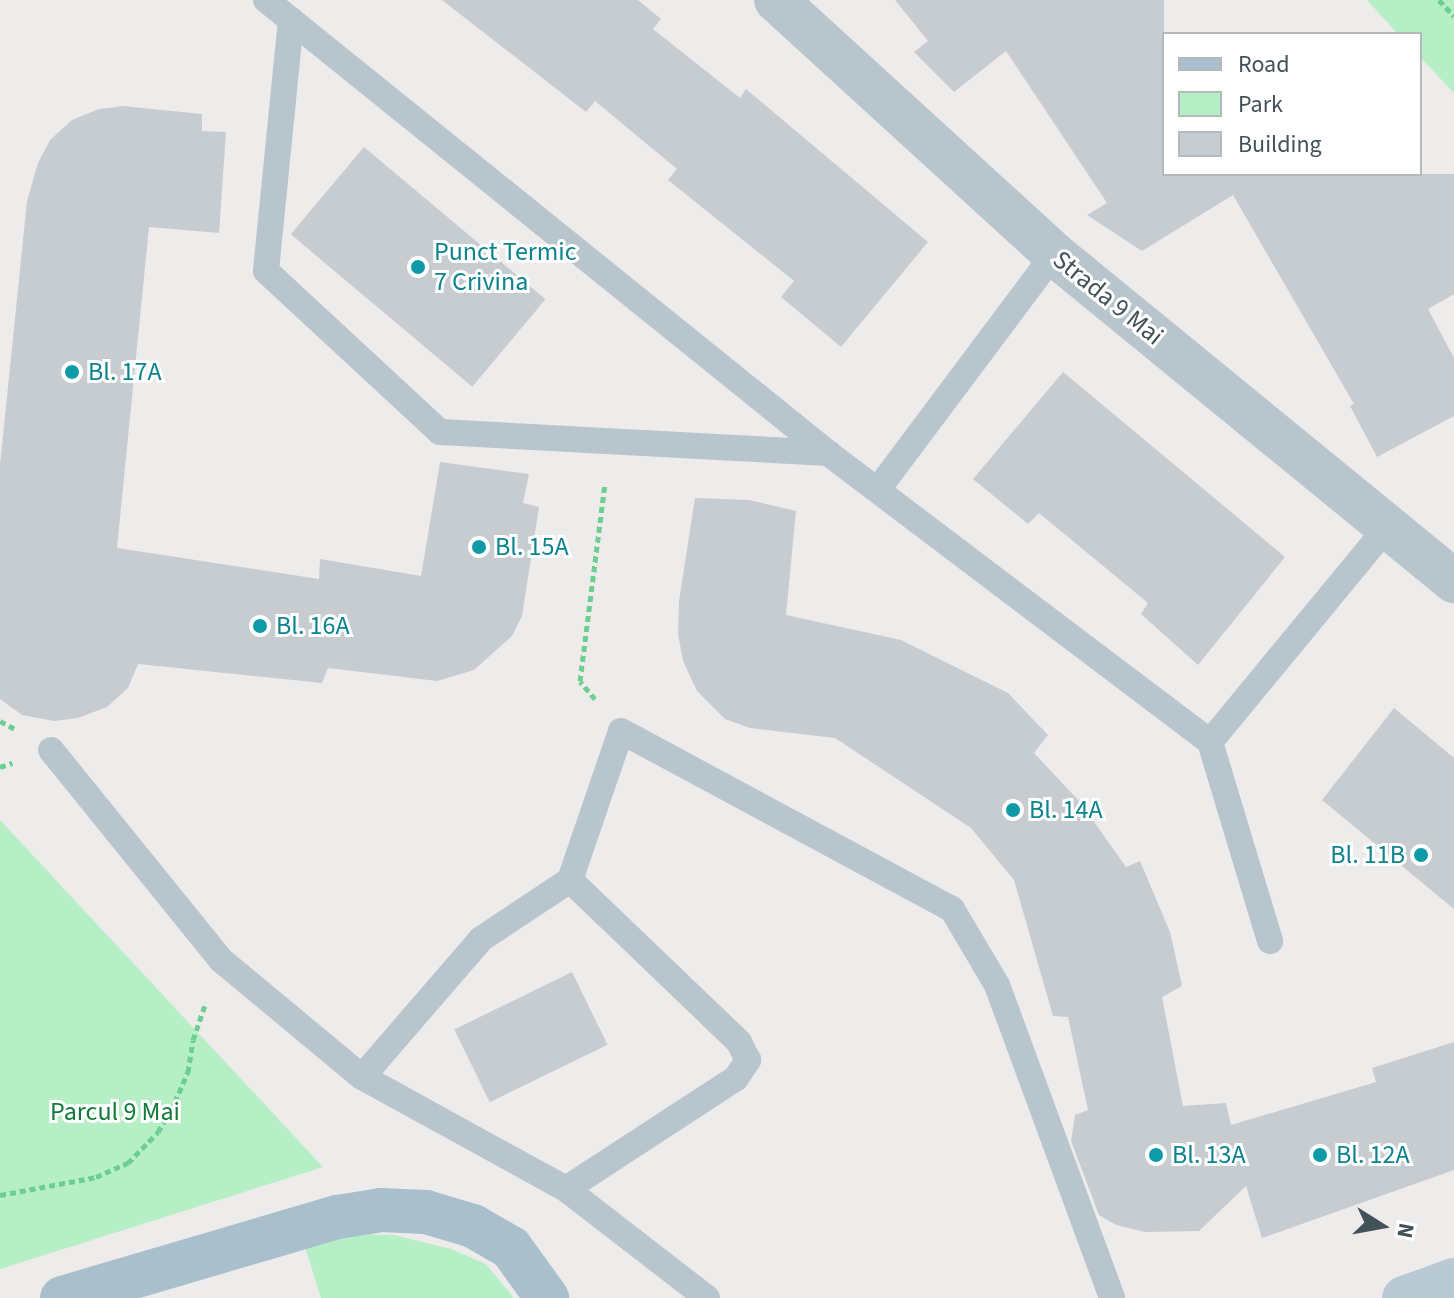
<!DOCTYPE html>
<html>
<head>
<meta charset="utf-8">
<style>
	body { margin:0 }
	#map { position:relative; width:1454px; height:1298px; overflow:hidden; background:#eeebeb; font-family:"Source Sans 3",sans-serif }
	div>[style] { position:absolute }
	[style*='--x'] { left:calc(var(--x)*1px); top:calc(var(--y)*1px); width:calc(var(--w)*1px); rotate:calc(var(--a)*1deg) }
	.green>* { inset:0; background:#b6efc5 }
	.building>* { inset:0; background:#c7ccd1; transform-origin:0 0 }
	.path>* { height:5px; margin-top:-2.5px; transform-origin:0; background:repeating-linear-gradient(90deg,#6dce92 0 6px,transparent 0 10px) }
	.service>* { height:26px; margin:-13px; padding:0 13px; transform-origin:13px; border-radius:13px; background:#b8c5cc }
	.minor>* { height:44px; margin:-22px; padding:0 22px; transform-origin:22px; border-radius:22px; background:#b8c5cc }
	.secondary>* { height:44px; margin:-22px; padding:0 22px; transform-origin:22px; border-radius:22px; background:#bacad4 }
	.primary>* { height:44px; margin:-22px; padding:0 22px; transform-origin:22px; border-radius:22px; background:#a9bfcc }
	.dots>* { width:22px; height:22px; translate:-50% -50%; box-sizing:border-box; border:4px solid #fff; border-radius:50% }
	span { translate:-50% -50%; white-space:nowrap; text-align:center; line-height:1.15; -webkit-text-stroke:6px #fff; paint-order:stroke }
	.culture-label { font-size:26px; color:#0d838f }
	.left { translate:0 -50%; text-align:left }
	.right { translate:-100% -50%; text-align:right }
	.street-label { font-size:26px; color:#435159 }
	.park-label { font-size:26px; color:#137b3a }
	.legend { position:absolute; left:1162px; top:32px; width:260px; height:144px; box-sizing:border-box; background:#fff; border:2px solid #b4b9bd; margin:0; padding:10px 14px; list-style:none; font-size:24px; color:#435159 }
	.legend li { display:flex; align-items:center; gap:16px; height:40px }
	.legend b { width:40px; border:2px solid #b4b9bd }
	.north { position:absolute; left:1342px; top:1186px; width:80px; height:80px; -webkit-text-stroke:6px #fff; paint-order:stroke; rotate:101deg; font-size:22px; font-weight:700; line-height:32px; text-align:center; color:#435159 }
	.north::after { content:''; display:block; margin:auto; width:28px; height:36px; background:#435159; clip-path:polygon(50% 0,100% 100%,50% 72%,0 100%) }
</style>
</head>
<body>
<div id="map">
	<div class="green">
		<div style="clip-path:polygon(1367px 0,1454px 0,1454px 93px,1420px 57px,1420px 34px,1398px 34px)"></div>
		<div style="clip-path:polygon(0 820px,323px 1167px,0 1269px)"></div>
		<div style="clip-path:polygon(357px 1234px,394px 1235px,451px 1249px,486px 1264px,514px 1298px,321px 1298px,305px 1247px)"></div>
	</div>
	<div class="building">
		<div style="clip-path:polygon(442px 0,638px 0,661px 19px,653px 29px,740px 98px,746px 89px,928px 242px,841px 347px,781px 297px,794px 281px,668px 180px,677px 169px,595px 101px,586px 112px)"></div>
		<div style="clip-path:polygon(895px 0,1164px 0,1164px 174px,1454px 174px,1454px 294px,1428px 309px,1454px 358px,1454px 416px,1377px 457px,1350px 406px,1354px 404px,1233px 195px,1142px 251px,1087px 215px,1107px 203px,1006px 51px,954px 92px,914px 52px,928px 41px)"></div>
		<div style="clip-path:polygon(123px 106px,202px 114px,202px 131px,226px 132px,219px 233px,149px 227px,117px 548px,319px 579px,320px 559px,421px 576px,440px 462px,529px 474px,523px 503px,539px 507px,522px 616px,512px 636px,474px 670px,437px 681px,328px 668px,322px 683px,138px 664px,128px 688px,107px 707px,78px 718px,54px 721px,22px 715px,0 699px,0 465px,27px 201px,38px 163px,50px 140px,72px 120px,99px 109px)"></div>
		<div style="left:364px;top:147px;width:237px;height:114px;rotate:40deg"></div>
		<div style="clip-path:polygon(1063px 372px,1285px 557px,1198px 665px,1141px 614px,1148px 603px,1039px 513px,1028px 524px,973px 479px)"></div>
		<div style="clip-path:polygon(695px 498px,749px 500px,796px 511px,786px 615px,901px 640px,1008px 693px,1048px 735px,1034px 753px,1080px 802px,1126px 867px,1140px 861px,1170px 932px,1182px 986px,1162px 997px,1183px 1106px,1226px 1103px,1231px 1125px,1376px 1082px,1372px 1068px,1454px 1042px,1454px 1170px,1262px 1238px,1246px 1186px,1199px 1231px,1145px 1232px,1116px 1225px,1099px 1215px,1071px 1141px,1075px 1115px,1088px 1110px,1068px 1017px,1053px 1016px,1014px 880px,971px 828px,835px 738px,750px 728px,725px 719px,697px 691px,683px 661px,678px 634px,679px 601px)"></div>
		<div style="clip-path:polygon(1394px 708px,1454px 758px,1454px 909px,1322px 800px)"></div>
		<div style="left:572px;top:972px;width:81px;height:131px;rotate:64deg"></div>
	</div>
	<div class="path">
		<div style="--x:1439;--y:0;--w:22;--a:47"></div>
		<div style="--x:595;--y:699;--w:23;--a:-130"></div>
		<div style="--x:580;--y:681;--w:199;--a:-82.8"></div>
		<div style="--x:0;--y:721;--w:17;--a:28"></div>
		<div style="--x:0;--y:767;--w:13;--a:-18"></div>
		<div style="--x:0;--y:1195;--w:98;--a:-10.6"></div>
		<div style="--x:96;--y:1177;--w:35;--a:-24"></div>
		<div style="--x:128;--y:1163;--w:43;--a:-45.9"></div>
		<div style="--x:158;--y:1132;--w:34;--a:-60"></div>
		<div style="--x:175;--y:1102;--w:33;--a:-67"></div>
		<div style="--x:188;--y:1072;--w:32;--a:-81"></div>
		<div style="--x:193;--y:1040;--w:40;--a:-71.1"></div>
	</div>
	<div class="service">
		<div style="--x:266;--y:0;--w:722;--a:38.87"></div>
		<div style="--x:828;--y:453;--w:479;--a:37.1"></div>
		<div style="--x:1210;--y:742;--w:280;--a:-50.5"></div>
		<div style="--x:291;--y:20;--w:252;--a:95.7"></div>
		<div style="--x:266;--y:271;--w:237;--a:42.8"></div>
		<div style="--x:440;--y:432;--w:389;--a:3.1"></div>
		<div style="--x:879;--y:488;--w:292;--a:-53.2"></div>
		<div style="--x:1210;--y:742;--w:208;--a:73.2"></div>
		<div style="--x:51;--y:750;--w:270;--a:51"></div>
		<div style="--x:221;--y:960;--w:183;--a:39.7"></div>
		<div style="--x:566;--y:1189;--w:203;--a:-33.1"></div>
		<div style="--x:736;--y:1078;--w:22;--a:-56"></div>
		<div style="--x:748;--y:1060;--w:20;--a:-117"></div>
		<div style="--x:739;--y:1042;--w:234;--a:-136.2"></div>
		<div style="--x:707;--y:1298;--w:178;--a:-142.3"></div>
		<div style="--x:566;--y:1189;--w:233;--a:-151.2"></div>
		<div style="--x:362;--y:1077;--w:182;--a:-49.2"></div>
		<div style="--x:481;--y:939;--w:107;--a:-33.5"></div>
		<div style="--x:570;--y:880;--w:157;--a:-71.1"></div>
		<div style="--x:621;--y:731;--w:376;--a:28.3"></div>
		<div style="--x:952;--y:909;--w:88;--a:59.4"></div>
		<div style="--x:997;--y:985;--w:333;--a:69.8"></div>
	</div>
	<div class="minor">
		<div style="--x:776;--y:0;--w:377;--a:42.4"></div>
		<div style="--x:1054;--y:254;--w:517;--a:39.27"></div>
	</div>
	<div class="secondary">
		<div style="--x:1404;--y:1298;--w:53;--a:-19.8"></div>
	</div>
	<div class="primary">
		<div style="--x:62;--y:1298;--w:288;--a:-16.4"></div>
		<div style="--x:338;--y:1217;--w:44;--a:-9.2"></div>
		<div style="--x:381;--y:1210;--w:45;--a:2.5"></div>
		<div style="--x:426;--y:1212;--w:49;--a:16.6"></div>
		<div style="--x:473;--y:1226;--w:44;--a:30.1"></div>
		<div style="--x:511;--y:1248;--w:62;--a:54.2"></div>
	</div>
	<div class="dots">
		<div style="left:418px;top:267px;background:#0f9aa8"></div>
		<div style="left:72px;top:372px;background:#0f9aa8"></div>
		<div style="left:479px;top:547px;background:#0f9aa8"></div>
		<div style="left:260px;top:626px;background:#0f9aa8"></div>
		<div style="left:1013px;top:810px;background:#0f9aa8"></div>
		<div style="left:1421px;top:855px;background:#0f9aa8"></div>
		<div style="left:1156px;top:1155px;background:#0f9aa8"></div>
		<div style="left:1320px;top:1155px;background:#0f9aa8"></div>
	</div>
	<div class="culture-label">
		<span class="left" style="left:434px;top:267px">Punct Termic<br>7 Crivina</span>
		<span class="left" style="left:88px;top:372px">Bl. 17A</span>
		<span class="left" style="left:495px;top:547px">Bl. 15A</span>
		<span class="left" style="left:276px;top:626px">Bl. 16A</span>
		<span class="left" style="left:1029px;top:810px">Bl. 14A</span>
		<span class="right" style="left:1405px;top:855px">Bl. 11B</span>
		<span class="left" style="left:1172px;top:1155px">Bl. 13A</span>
		<span class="left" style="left:1336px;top:1155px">Bl. 12A</span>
	</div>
	<div class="street-label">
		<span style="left:1108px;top:298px;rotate:39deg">Strada 9 Mai</span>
	</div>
	<div class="park-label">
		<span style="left:115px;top:1112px">Parcul 9 Mai</span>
	</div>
	<ul class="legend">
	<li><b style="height:10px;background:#a9bfcc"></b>Road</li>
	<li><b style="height:22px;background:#b6efc5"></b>Park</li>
	<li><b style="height:22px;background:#c7ccd1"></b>Building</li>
	</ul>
	<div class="north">N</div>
</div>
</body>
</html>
